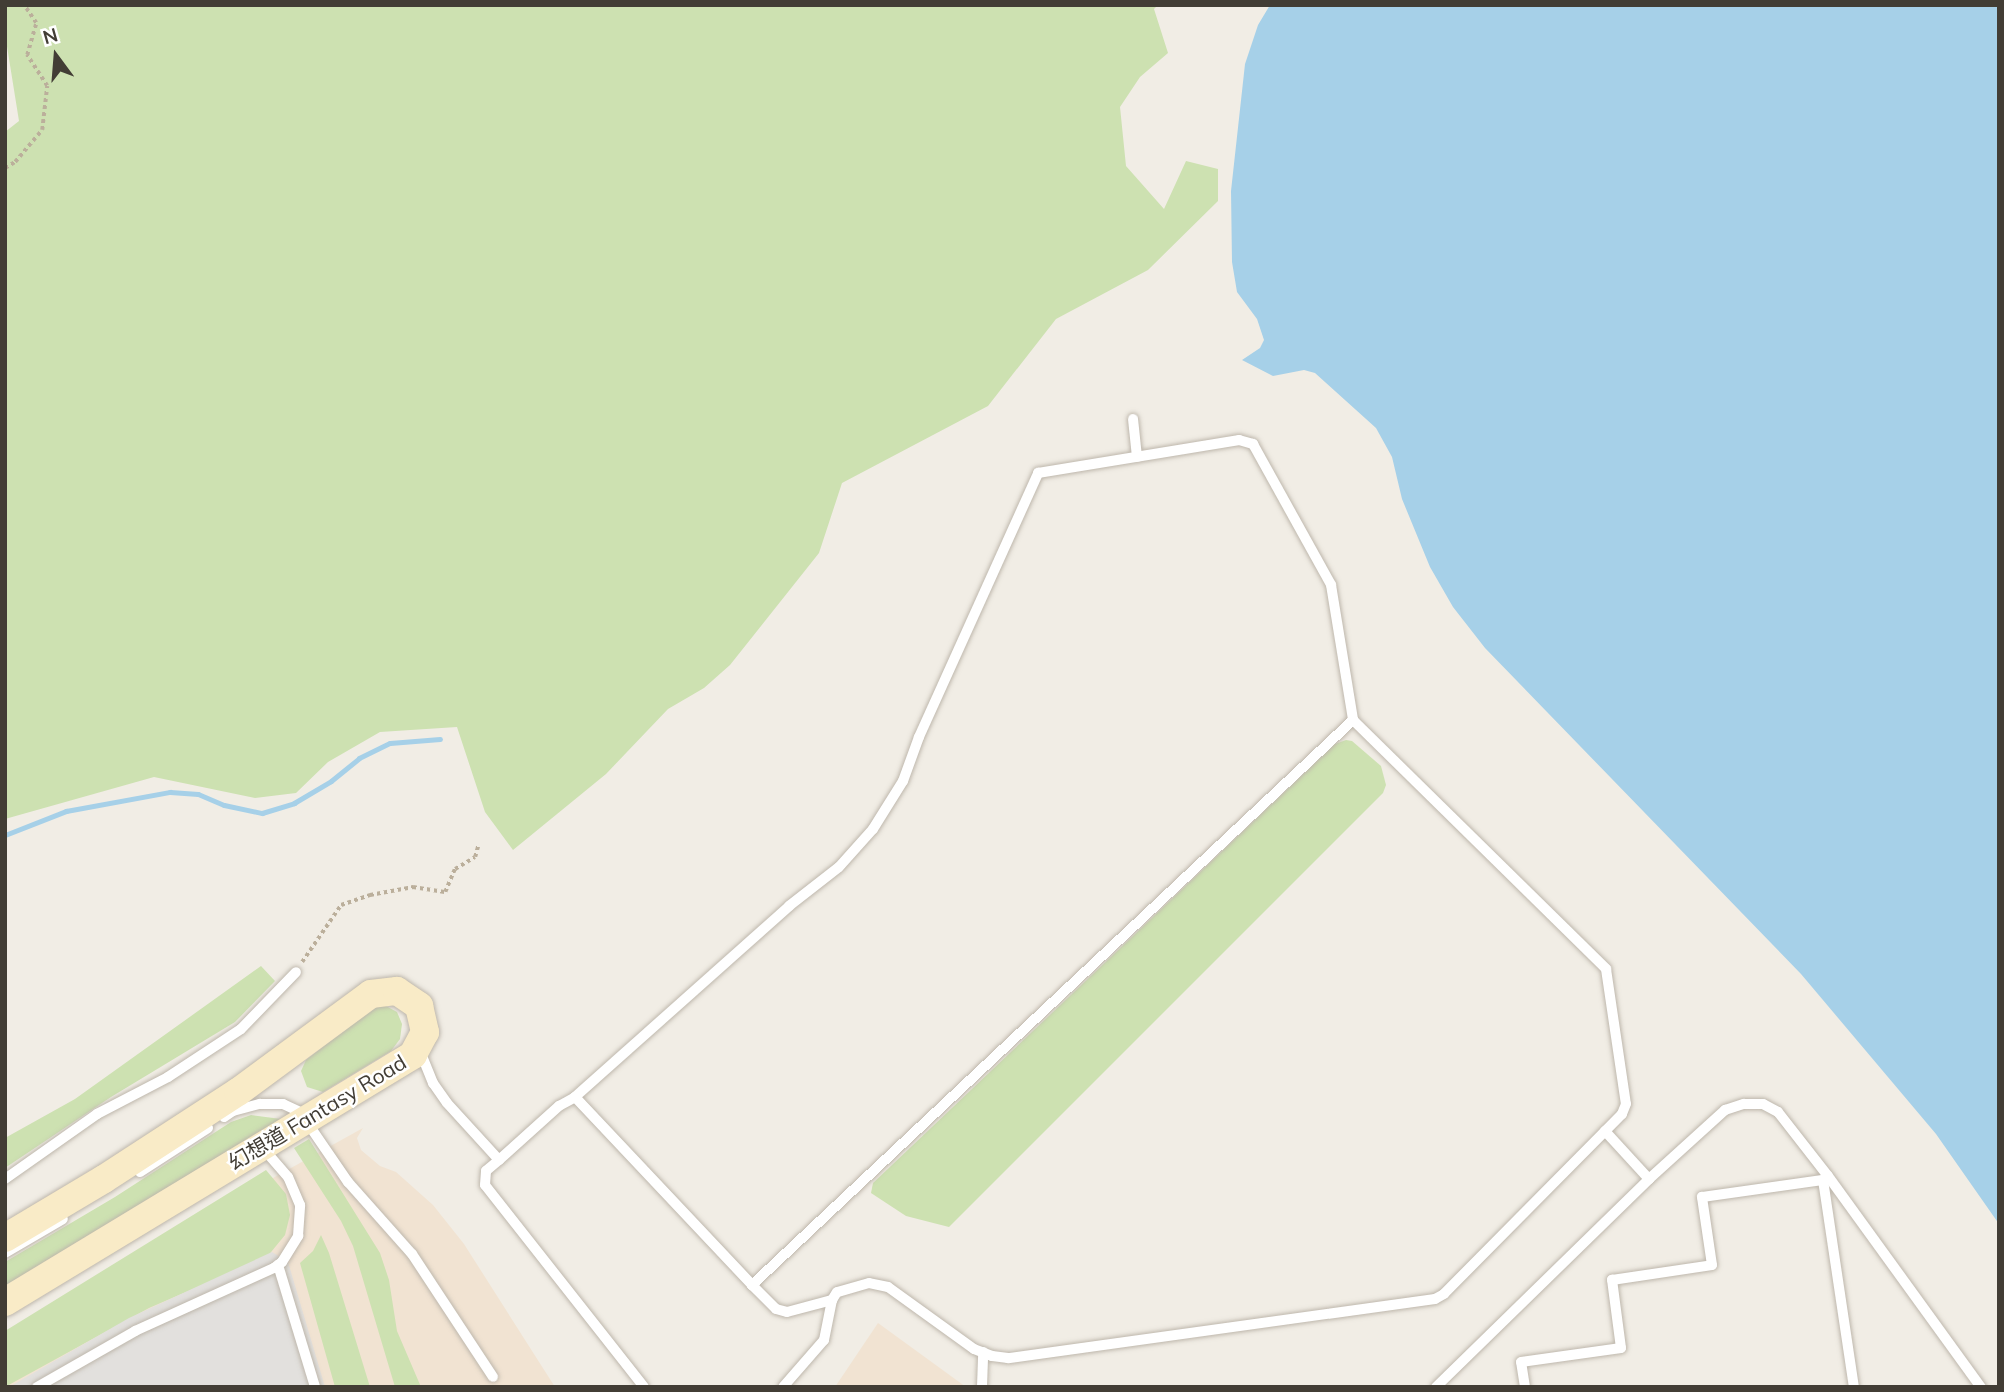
<!DOCTYPE html>
<html>
<head>
<meta charset="utf-8">
<style>
	body { margin:0 }
	#map { position:relative; width:2004px; height:1392px; overflow:hidden; background:#f1ede5; font-family:Mulish,"Noto Sans TC",sans-serif }
	div>[style] { position:absolute }
	[style*='--x'] { left:calc(var(--x)*1px); top:calc(var(--y)*1px); width:calc(var(--w)*1px); rotate:calc(var(--a)*1deg) }
	.commercial>* { inset:0; background:#f1e3d2 }
	.green>* { inset:0; background:#cde1b1 }
	.parking>* { inset:0; background:#e2e0dd }
	.water>* { inset:0; background:#a6d0e8 }
	.stream>* { height:5px; margin:-2.5px; padding:0 2.5px; transform-origin:2.5px; border-radius:2.5px; background:#a6d0e8 }
	.path>* { height:3.5px; margin-top:-1.75px; transform-origin:0; background:repeating-linear-gradient(90deg,#bbaf9b 0 3.5px,transparent 0 7px) }
	.roads { filter:drop-shadow(0 0 2px #beb7ac) drop-shadow(0 0 2px #beb7ac) }
	.service>* { height:10px; margin:-5px; padding:0 5px; transform-origin:5px; border-radius:5px; background:#fff }
	.secondary>* { height:28px; margin:-14px; padding:0 14px; transform-origin:14px; border-radius:14px; background:#f9ebc7 }
	span { translate:-50% -50%; white-space:nowrap; text-align:center; line-height:1.15; -webkit-text-stroke:5px #fff; paint-order:stroke }
	.street-label { font-size:21px; color:#423d35 }
	.frame { position:absolute; inset:0; border:7px solid #423d35; pointer-events:none }
	.north { position:absolute; left:21px; top:21px; width:70px; height:70px; -webkit-text-stroke:5px #fff; paint-order:stroke; rotate:344deg; font-size:19px; font-weight:700; line-height:28px; text-align:center; color:#423d35 }
	.north::after { content:''; display:block; margin:auto; width:24px; height:32px; background:#423d35; clip-path:polygon(50% 0,100% 100%,50% 72%,0 100%) }
</style>
</head>
<body>
<div id="map">
	<div class="commercial">
		<div style="clip-path:polygon(363px 1128px,357px 1138px,361px 1150px,380px 1166px,396px 1172px,433px 1205px,464px 1244px,555px 1387px,5px 1387px,5px 1380px,246px 1193px)"></div>
		<div style="clip-path:polygon(878px 1323px,966px 1387px,835px 1387px)"></div>
	</div>
	<div class="green">
		<div style="clip-path:polygon(5px 5px,1158px 5px,1154px 9px,1168px 53px,1140px 77px,1120px 107px,1126px 166px,1164px 209px,1186px 161px,1218px 169px,1218px 201px,1148px 270px,1056px 319px,988px 406px,842px 483px,819px 553px,730px 665px,704px 688px,668px 709px,606px 774px,513px 850px,485px 812px,457px 727px,380px 732px,328px 762px,296px 793px,255px 798px,154px 777px,5px 819px,5px 132px,19px 121px,5px 34px)"></div>
		<div style="clip-path:polygon(1346px 740px,1352px 741px,1381px 766px,1386px 785px,1383px 793px,949px 1227px,906px 1216px,871px 1193px,873px 1183px,1335px 744px)"></div>
		<div style="clip-path:polygon(261px 966px,275px 981px,235px 1022px,111px 1097px,5px 1168px,5px 1138px,75px 1099px)"></div>
		<div style="clip-path:polygon(386px 1006px,397px 1012px,402px 1024px,400px 1039px,391px 1051px,323px 1092px,307px 1087px,301px 1071px,306px 1060px,374px 1007px)"></div>
		<div style="clip-path:polygon(251px 1115px,281px 1119px,5px 1289px,5px 1262px,115px 1197px,231px 1122px)"></div>
		<div style="clip-path:polygon(309px 1139px,380px 1253px,389px 1280px,397px 1331px,421px 1387px,395px 1387px,353px 1246px,341px 1221px,294px 1148px)"></div>
		<div style="clip-path:polygon(266px 1170px,286px 1194px,290px 1215px,285px 1235px,267px 1257px,149px 1308px,5px 1387px,5px 1331px)"></div>
		<div style="clip-path:polygon(321px 1235px,329px 1253px,370px 1387px,335px 1387px,300px 1263px,313px 1251px)"></div>
	</div>
	<div class="parking">
		<div style="clip-path:polygon(272px 1252px,288px 1262px,325px 1387px,9px 1387px,129px 1318px)"></div>
	</div>
	<div class="water">
		<div style="clip-path:polygon(1270px 5px,1999px 5px,1999px 1224px,1936px 1134px,1801px 974px,1485px 648px,1453px 607px,1430px 567px,1402px 499px,1392px 457px,1376px 428px,1315px 373px,1304px 370px,1273px 376px,1242px 360px,1260px 348px,1264px 340px,1257px 319px,1237px 292px,1232px 262px,1231px 191px,1245px 64px,1258px 25px)"></div>
	</div>
	<div class="stream">
		<div style="--x:5;--y:835;--w:66;--a:-21.5"></div>
		<div style="--x:66;--y:811;--w:106;--a:-10.4"></div>
		<div style="--x:170;--y:792;--w:28;--a:4"></div>
		<div style="--x:198;--y:794;--w:28;--a:23"></div>
		<div style="--x:224;--y:805;--w:39;--a:12"></div>
		<div style="--x:262;--y:813;--w:34;--a:-17"></div>
		<div style="--x:294;--y:803;--w:43;--a:-30.7"></div>
		<div style="--x:331;--y:781;--w:36;--a:-39"></div>
		<div style="--x:359;--y:758;--w:34;--a:-26"></div>
		<div style="--x:390;--y:743;--w:50;--a:-4.6"></div>
	</div>
	<div class="path">
		<div style="--x:5;--y:168;--w:12;--a:-31"></div>
		<div style="--x:15;--y:162;--w:42;--a:-49.8"></div>
		<div style="--x:42;--y:130;--w:44;--a:-83.5"></div>
		<div style="--x:47;--y:86;--w:37;--a:-123"></div>
		<div style="--x:27;--y:55;--w:33;--a:-74"></div>
		<div style="--x:36;--y:23;--w:22;--a:-124"></div>
		<div style="--x:302;--y:962;--w:69;--a:-55.6"></div>
		<div style="--x:341;--y:905;--w:31;--a:-19"></div>
		<div style="--x:370;--y:895;--w:44;--a:-10.5"></div>
		<div style="--x:413;--y:887;--w:32;--a:9"></div>
		<div style="--x:445;--y:892;--w:25;--a:-67"></div>
		<div style="--x:455;--y:869;--w:23;--a:-31"></div>
		<div style="--x:475;--y:857;--w:11;--a:-75"></div>
	</div>
	<div class="roads">
		<div class="service">
			<div style="--x:1133;--y:419;--w:38;--a:84"></div>
			<div style="--x:420;--y:1051;--w:35;--a:68"></div>
			<div style="--x:433;--y:1083;--w:24;--a:55"></div>
			<div style="--x:447;--y:1103;--w:77;--a:47.6"></div>
			<div style="--x:499;--y:1160;--w:17;--a:140"></div>
			<div style="--x:486;--y:1171;--w:14;--a:94"></div>
			<div style="--x:485;--y:1185;--w:257;--a:51.8"></div>
			<div style="--x:575;--y:1097;--w:258;--a:46.7"></div>
			<div style="--x:752;--y:1285;--w:825;--a:-43.23"></div>
			<div style="--x:224;--y:1117;--w:11;--a:-34"></div>
			<div style="--x:233;--y:1111;--w:28;--a:-15"></div>
			<div style="--x:260;--y:1104;--w:23;--a:0"></div>
			<div style="--x:283;--y:1104;--w:19;--a:25"></div>
			<div style="--x:300;--y:1112;--w:85;--a:55.6"></div>
			<div style="--x:348;--y:1182;--w:96;--a:48.4"></div>
			<div style="--x:412;--y:1254;--w:147;--a:56.6"></div>
			<div style="--x:1605;--y:1131;--w:65;--a:47.5"></div>
			<div style="--x:499;--y:1160;--w:81;--a:-42"></div>
			<div style="--x:559;--y:1106;--w:18;--a:-29"></div>
			<div style="--x:575;--y:1097;--w:287;--a:-41.7"></div>
			<div style="--x:789;--y:906;--w:63;--a:-38"></div>
			<div style="--x:839;--y:867;--w:51;--a:-48.2"></div>
			<div style="--x:873;--y:829;--w:57;--a:-58"></div>
			<div style="--x:903;--y:781;--w:47;--a:-70"></div>
			<div style="--x:919;--y:737;--w:290;--a:-65.7"></div>
			<div style="--x:1038;--y:473;--w:204;--a:-9.3"></div>
			<div style="--x:1239;--y:440;--w:15;--a:16"></div>
			<div style="--x:1253;--y:444;--w:161;--a:61"></div>
			<div style="--x:1331;--y:585;--w:137;--a:80.7"></div>
			<div style="--x:1353;--y:720;--w:355;--a:44.5"></div>
			<div style="--x:1606;--y:969;--w:136;--a:81.6"></div>
			<div style="--x:1626;--y:1104;--w:11;--a:112"></div>
			<div style="--x:1622;--y:1114;--w:253;--a:134.7"></div>
			<div style="--x:1444;--y:1294;--w:10;--a:151"></div>
			<div style="--x:1435;--y:1299;--w:431;--a:172.1"></div>
			<div style="--x:1008;--y:1358;--w:16;--a:-173"></div>
			<div style="--x:992;--y:1356;--w:19;--a:-159"></div>
			<div style="--x:974;--y:1349;--w:106;--a:-144.2"></div>
			<div style="--x:888;--y:1287;--w:19;--a:-168"></div>
			<div style="--x:869;--y:1283;--w:33;--a:164"></div>
			<div style="--x:837;--y:1292;--w:9;--a:122"></div>
			<div style="--x:832;--y:1300;--w:41;--a:101.3"></div>
			<div style="--x:824;--y:1340;--w:62;--a:131.1"></div>
			<div style="--x:140;--y:1172;--w:81;--a:-32.9"></div>
			<div style="--x:5;--y:1179;--w:113;--a:-35.2"></div>
			<div style="--x:97;--y:1114;--w:80;--a:-27.5"></div>
			<div style="--x:168;--y:1077;--w:87;--a:-33.3"></div>
			<div style="--x:241;--y:1029;--w:79;--a:-46"></div>
			<div style="--x:5;--y:1253;--w:67;--a:-30.4"></div>
			<div style="--x:278;--y:1265;--w:127;--a:73.1"></div>
			<div style="--x:752;--y:1285;--w:34;--a:45"></div>
			<div style="--x:776;--y:1309;--w:11;--a:15"></div>
			<div style="--x:787;--y:1312;--w:47;--a:-14.9"></div>
			<div style="--x:37;--y:1387;--w:113;--a:-29.7"></div>
			<div style="--x:135;--y:1331;--w:153;--a:-24.4"></div>
			<div style="--x:274;--y:1268;--w:10;--a:-37"></div>
			<div style="--x:282;--y:1262;--w:31;--a:-58"></div>
			<div style="--x:298;--y:1236;--w:31;--a:-86"></div>
			<div style="--x:300;--y:1205;--w:30;--a:-113"></div>
			<div style="--x:288;--y:1177;--w:38;--a:-131"></div>
			<div style="--x:982;--y:1387;--w:35;--a:-88"></div>
			<div style="--x:1436;--y:1387;--w:298;--a:-44.3"></div>
			<div style="--x:1649;--y:1179;--w:103;--a:-42.2"></div>
			<div style="--x:1725;--y:1110;--w:20;--a:-18"></div>
			<div style="--x:1744;--y:1104;--w:19;--a:0"></div>
			<div style="--x:1763;--y:1104;--w:17;--a:28"></div>
			<div style="--x:1778;--y:1112;--w:81;--a:52"></div>
			<div style="--x:1828;--y:1176;--w:261;--a:54.1"></div>
			<div style="--x:1525;--y:1387;--w:25;--a:-99"></div>
			<div style="--x:1521;--y:1362;--w:101;--a:-8"></div>
			<div style="--x:1621;--y:1348;--w:69;--a:-97.5"></div>
			<div style="--x:1612;--y:1280;--w:101;--a:-8.5"></div>
			<div style="--x:1712;--y:1265;--w:69;--a:-98.4"></div>
			<div style="--x:1702;--y:1197;--w:122;--a:-8"></div>
			<div style="--x:1823;--y:1180;--w:209;--a:81.5"></div>
		</div>
		<div class="secondary">
			<div style="--x:5;--y:1238;--w:115;--a:-30.8"></div>
			<div style="--x:104;--y:1179;--w:160;--a:-33"></div>
			<div style="--x:238;--y:1092;--w:165;--a:-36.4"></div>
			<div style="--x:371;--y:994;--w:26;--a:-7"></div>
			<div style="--x:397;--y:991;--w:27;--a:34"></div>
			<div style="--x:419;--y:1006;--w:27;--a:77"></div>
			<div style="--x:425;--y:1032;--w:26;--a:118"></div>
			<div style="--x:413;--y:1055;--w:477;--a:148.8"></div>
		</div>
	</div>
	<div class="street-label">
		<span style="left:317px;top:1112px;rotate:-31deg">幻想道 Fantasy Road</span>
	</div>
	<div class="frame"></div>
	<div class="north">N</div>
</div>
</body>
</html>
